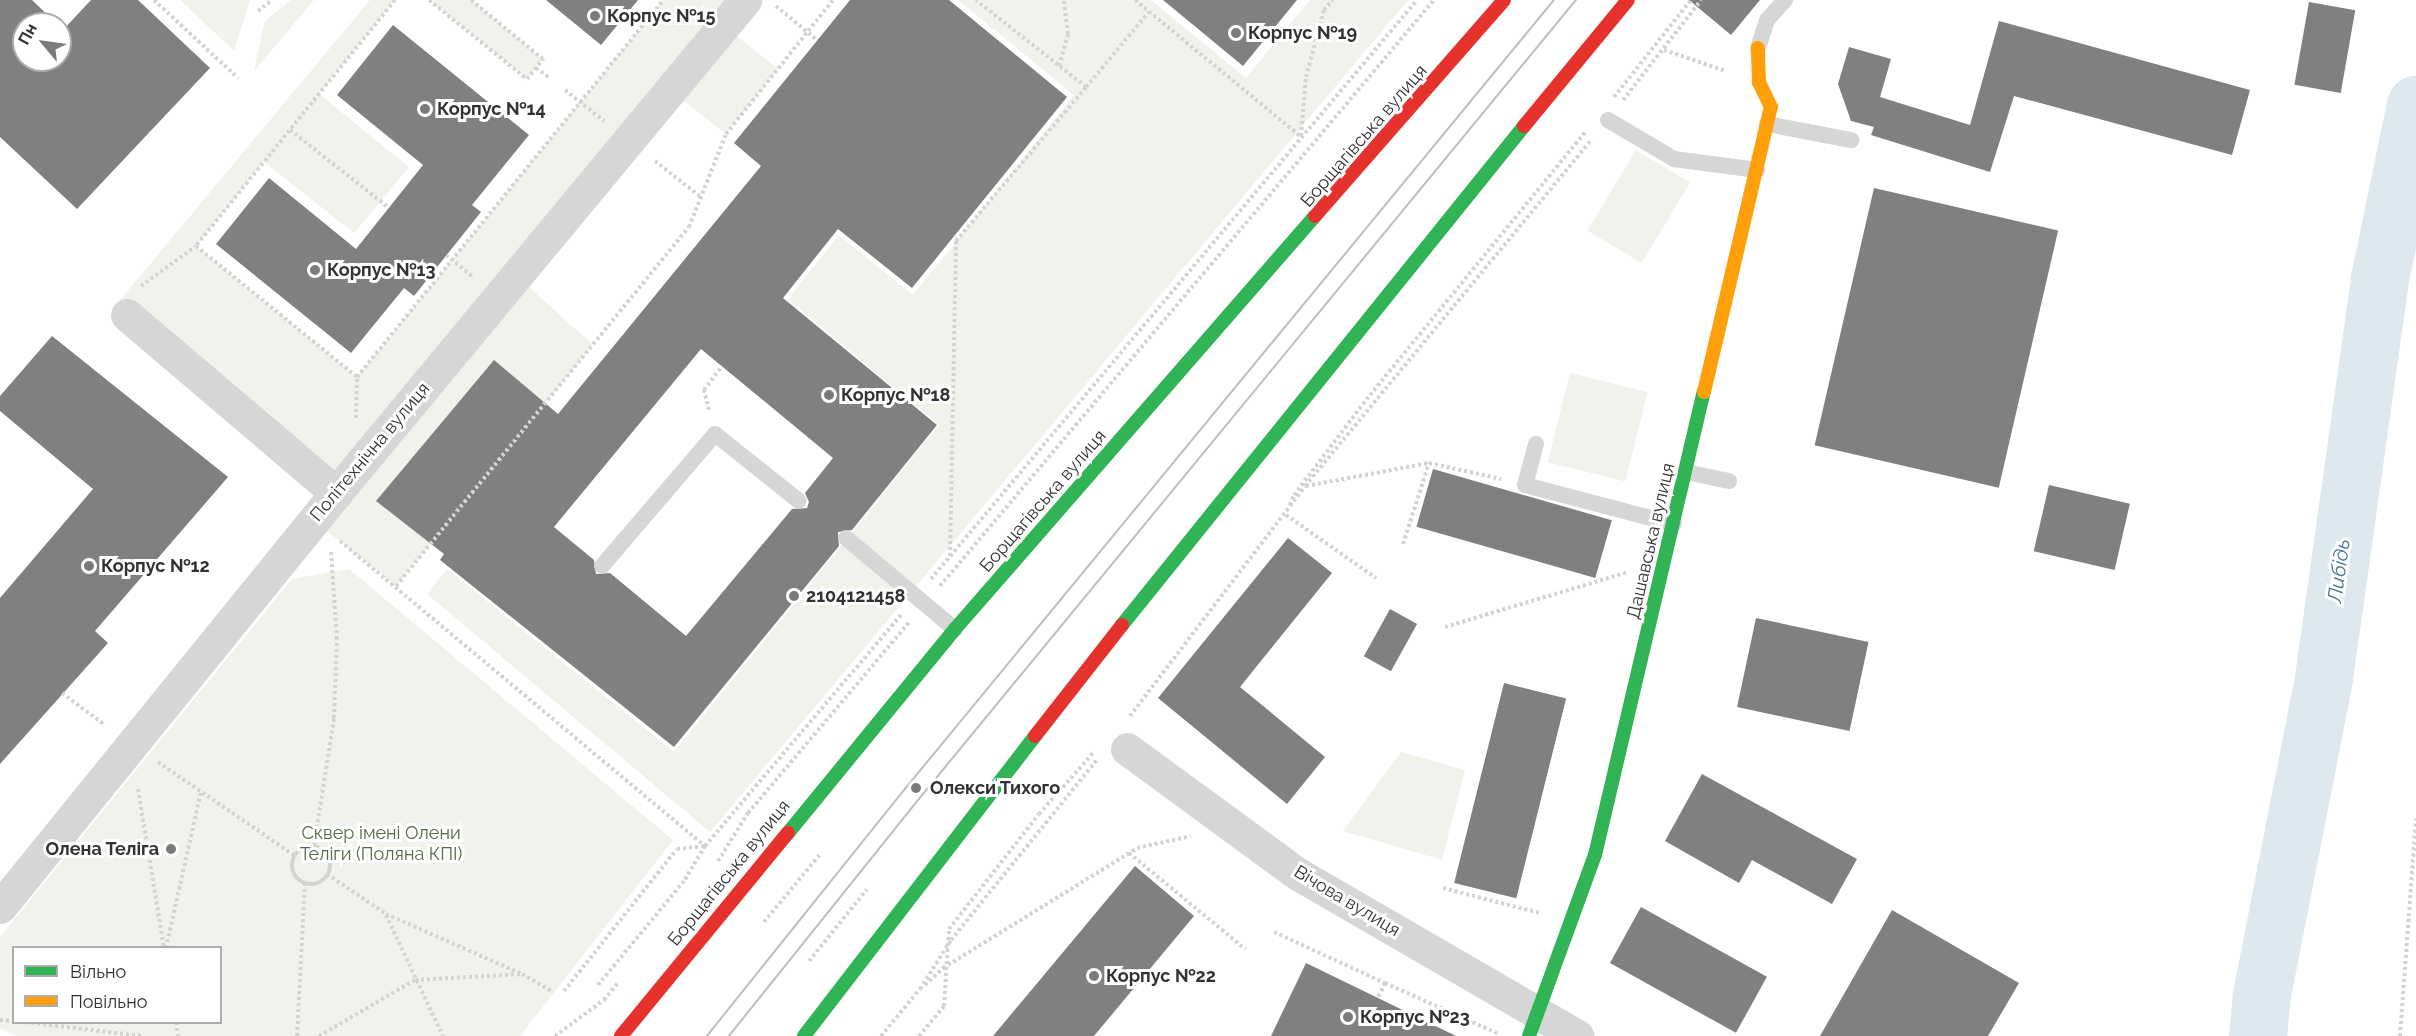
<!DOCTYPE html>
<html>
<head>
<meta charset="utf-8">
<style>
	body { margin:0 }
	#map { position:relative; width:2416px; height:1036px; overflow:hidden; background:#fff; font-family:Raleway,sans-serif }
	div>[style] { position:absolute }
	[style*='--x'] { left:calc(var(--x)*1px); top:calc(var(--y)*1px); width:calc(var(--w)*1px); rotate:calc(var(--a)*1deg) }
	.green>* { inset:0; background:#f0f2ec; transform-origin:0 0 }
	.river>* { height:58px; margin:-29px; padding:0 29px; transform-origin:29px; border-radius:29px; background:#dde9ef }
	.building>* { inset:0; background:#808080; transform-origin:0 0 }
	.path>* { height:4px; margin-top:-2px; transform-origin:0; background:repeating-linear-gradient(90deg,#d3d3d3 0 3px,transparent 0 6px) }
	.path>.ring { margin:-2px; padding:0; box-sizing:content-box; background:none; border:4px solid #d3d3d3; border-radius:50% }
	.lane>* { height:16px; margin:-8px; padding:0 8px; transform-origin:8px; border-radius:8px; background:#d6d6d6 }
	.street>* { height:33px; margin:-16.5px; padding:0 16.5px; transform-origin:16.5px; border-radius:16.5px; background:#d6d6d6 }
	.fast>* { height:14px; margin:-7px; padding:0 7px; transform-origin:7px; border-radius:7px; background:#30b455 }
	.slow>* { height:14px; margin:-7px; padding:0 7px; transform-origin:7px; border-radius:7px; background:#ff9f0a }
	.jam>* { height:14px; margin:-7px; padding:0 7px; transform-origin:7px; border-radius:7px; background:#e5322d }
	.tram>* { height:1.5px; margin:-0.75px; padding:0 0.75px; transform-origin:0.75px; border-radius:0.75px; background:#bebebe }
	.dots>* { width:16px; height:16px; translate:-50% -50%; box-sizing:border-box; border:3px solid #fff; border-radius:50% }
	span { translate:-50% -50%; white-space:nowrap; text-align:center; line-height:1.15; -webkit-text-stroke:6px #fff; paint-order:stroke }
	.poi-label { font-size:18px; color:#323232; font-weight:700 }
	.left { translate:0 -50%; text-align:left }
	.right { translate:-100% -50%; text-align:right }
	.street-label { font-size:18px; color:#323232 }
	.park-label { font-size:18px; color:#576a44 }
	.water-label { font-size:20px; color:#48748d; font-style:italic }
	.legend { position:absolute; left:12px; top:946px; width:210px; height:78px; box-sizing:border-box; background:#fff; border:2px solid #adadad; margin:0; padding:8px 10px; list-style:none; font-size:18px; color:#323232 }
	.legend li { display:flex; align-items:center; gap:12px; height:30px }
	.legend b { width:30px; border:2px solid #adadad }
	.north { position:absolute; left:12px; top:12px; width:60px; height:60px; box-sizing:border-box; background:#fff; border:2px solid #adadad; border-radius:50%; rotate:299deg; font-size:16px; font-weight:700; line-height:24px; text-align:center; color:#323232 }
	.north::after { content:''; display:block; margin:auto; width:21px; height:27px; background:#7a7a7a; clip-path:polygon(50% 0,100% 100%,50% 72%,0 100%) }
</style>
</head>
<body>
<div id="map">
	<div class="green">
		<div style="clip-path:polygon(180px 0,250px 0,234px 51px)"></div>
		<div style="clip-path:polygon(291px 0,314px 0,254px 71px,265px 21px)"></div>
		<div style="clip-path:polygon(370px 0,395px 0,319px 94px,409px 167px,354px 233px,264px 162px,196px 246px,357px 377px,663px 0,745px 0,724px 26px,778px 69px,726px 134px,670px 90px,517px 276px,593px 345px,396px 586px,314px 521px,335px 494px,116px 305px)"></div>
		<div style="clip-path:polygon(429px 0,471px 0,543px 59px,527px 79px)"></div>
		<div style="clip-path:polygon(958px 0,1151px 0,1246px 78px,1310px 0,1408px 0,710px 832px,427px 594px,447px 569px,674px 752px,939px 425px,788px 299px,839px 235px,913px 295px,1074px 95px)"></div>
		<div style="left:1636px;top:150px;width:63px;height:94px;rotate:31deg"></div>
		<div style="left:1570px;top:373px;width:80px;height:92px;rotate:14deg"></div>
		<div style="clip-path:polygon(evenodd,349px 569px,673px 840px,520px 1036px,16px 1036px,0 1028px,0 937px,292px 579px,349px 569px,14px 948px,220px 948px,220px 1022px,14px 1022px,14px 948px)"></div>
		<div style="clip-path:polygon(1401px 752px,1465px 770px,1442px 860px,1343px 831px)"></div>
	</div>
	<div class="river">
		<div style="--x:2258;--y:1036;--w:41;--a:-84.4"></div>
		<div style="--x:2262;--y:995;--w:323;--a:-78.9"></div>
		<div style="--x:2324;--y:678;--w:403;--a:-82"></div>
		<div style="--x:2380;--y:279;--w:178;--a:-78.3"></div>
	</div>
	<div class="building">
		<div style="clip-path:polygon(0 0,32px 0,57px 24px,24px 24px,24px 60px,60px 60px,60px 26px,63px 30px,91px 0,138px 0,210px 68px,77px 209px,0 137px)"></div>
		<div style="clip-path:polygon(546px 0,638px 0,601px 45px)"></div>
		<div style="clip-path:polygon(evenodd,850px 0,949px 0,1067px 97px,912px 288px,838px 229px,783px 298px,937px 425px,852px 530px,838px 532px,839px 546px,674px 747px,440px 560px,444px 554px,376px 501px,494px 360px,558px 414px,761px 166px,734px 143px,850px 0,701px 349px,833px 458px,805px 493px,809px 502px,807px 508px,792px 509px,686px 636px,610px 573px,596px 574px,594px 560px,554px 527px,701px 349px)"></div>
		<div style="clip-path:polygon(1163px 0,1297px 0,1243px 66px)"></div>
		<div style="clip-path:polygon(1689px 0,1760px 0,1731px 35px)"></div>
		<div style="left:2309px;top:2px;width:47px;height:84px;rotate:10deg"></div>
		<div style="clip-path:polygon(1999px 21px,2250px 90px,2232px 155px,2014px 96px,1990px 172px,1871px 135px,1874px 127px,1851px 121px,1838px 84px,1849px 47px,1891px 59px,1880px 97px,1970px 125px)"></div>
		<div style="clip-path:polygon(393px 25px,529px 135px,472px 205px,481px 212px,414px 296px,404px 288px,351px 353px,216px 244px,269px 178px,356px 249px,423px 165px,337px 95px)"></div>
		<div style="left:1874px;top:188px;width:189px;height:264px;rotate:13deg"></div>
		<div style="clip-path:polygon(52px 336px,228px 477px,95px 631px,108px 643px,0 764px,0 598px,93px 489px,0 411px,0 396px)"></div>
		<div style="left:1433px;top:469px;width:186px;height:60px;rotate:16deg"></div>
		<div style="left:2049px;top:485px;width:83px;height:68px;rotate:13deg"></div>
		<div style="clip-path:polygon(1288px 538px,1332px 573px,1240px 687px,1325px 757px,1287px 804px,1158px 698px)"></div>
		<div style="left:1390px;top:609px;width:31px;height:54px;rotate:29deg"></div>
		<div style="left:1756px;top:618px;width:115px;height:91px;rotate:12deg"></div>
		<div style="left:1504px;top:683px;width:64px;height:206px;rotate:14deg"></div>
		<div style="clip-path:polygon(1702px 774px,1857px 859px,1832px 904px,1752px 860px,1739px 883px,1665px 841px)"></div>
		<div style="clip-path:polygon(1135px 866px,1194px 916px,1094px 1036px,993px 1036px)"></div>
		<div style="left:1641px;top:907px;width:144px;height:64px;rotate:29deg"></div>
		<div style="clip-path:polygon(1892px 910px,2019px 983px,1988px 1036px,1820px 1036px)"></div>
		<div style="clip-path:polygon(1306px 963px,1378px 998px,1456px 1036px,1271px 1036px)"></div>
	</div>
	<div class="path">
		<div style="--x:154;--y:0;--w:115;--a:42.9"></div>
		<div style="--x:395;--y:0;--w:316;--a:129"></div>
		<div style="--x:196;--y:246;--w:208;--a:39.1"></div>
		<div style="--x:357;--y:377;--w:486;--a:-50.9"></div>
		<div style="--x:429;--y:0;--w:126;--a:38.9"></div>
		<div style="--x:527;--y:79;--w:26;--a:-51"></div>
		<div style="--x:543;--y:59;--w:93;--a:-140.7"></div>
		<div style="--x:1135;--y:0;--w:215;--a:39.5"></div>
		<div style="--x:776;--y:6;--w:53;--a:39.7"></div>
		<div style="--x:258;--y:11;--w:18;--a:-38"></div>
		<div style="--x:1664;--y:50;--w:65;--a:18.7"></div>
		<div style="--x:1059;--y:66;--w:33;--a:-74"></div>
		<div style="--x:1068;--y:34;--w:34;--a:-97"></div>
		<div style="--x:536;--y:68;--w:17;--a:36"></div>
		<div style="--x:1086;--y:87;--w:98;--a:-50"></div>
		<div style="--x:565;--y:90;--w:50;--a:38.5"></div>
		<div style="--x:1614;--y:97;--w:124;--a:-51.6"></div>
		<div style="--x:1623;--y:100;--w:127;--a:-52"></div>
		<div style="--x:290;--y:130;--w:126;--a:38.2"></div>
		<div style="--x:1301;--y:136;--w:59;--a:-85.2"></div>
		<div style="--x:1306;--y:77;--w:69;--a:-75"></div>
		<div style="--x:1324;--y:10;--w:13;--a:-48"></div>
		<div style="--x:655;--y:161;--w:58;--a:38"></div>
		<div style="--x:446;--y:255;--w:36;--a:39"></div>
		<div style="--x:141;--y:286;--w:68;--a:-36"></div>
		<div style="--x:709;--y:410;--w:21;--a:-104"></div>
		<div style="--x:704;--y:390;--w:30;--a:-53"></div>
		<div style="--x:356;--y:418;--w:41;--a:-88.6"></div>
		<div style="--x:1306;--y:486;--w:125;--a:-10.6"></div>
		<div style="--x:1290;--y:505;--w:11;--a:-68"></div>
		<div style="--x:1294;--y:495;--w:126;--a:-52.8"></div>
		<div style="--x:1370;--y:395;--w:341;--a:-50.7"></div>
		<div style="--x:1286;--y:515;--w:110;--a:35"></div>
		<div style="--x:340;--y:541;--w:476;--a:39.9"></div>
		<div style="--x:705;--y:846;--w:41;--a:121"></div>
		<div style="--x:684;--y:881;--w:136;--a:129.6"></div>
		<div style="--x:1403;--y:544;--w:85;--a:-72.2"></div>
		<div style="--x:1429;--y:463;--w:74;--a:12.5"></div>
		<div style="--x:950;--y:556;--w:315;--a:-88.9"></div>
		<div style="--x:956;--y:241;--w:202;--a:-49.8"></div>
		<div style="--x:1086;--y:87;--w:140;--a:-141.7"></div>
		<div style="--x:931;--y:579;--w:756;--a:-49.99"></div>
		<div style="--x:396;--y:586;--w:463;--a:-50.8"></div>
		<div style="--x:689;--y:227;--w:100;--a:-68.3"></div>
		<div style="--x:726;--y:134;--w:171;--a:-51.4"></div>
		<div style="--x:940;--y:586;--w:766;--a:-49.87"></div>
		<div style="--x:1445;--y:627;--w:191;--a:-16.7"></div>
		<div style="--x:62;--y:693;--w:54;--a:36.7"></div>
		<div style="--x:1130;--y:716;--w:289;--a:-52.7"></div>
		<div style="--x:1305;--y:486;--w:450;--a:-50.4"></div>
		<div style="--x:158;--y:762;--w:165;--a:34.4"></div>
		<div style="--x:138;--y:789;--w:161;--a:80.7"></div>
		<div class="ring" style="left:292px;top:846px;width:34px;height:34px"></div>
		<div style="--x:314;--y:846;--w:130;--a:-81.1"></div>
		<div style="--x:334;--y:718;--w:79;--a:-87.8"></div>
		<div style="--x:337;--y:639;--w:87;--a:-93.9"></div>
		<div style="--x:1129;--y:853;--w:151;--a:39.6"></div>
		<div style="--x:718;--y:861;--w:57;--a:-58"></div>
		<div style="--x:748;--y:813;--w:251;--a:-49.8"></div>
		<div style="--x:327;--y:874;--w:71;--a:34.1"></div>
		<div style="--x:386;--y:914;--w:149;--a:23.8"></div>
		<div style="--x:522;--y:974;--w:36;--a:30"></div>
		<div style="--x:1443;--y:888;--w:100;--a:14.5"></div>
		<div style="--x:386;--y:915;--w:134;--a:64.8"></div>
		<div style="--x:764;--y:922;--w:89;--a:-50.4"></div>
		<div style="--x:1274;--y:932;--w:122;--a:24.7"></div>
		<div style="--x:1385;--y:983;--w:17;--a:115"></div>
		<div style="--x:166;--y:948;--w:161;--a:-77.4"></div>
		<div style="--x:809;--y:961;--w:92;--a:-51.1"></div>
		<div style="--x:1385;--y:983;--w:123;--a:24.1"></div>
		<div style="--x:925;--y:985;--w:25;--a:-43"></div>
		<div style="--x:943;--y:968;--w:228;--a:-31.7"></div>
		<div style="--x:1137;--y:848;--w:55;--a:-12.5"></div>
		<div style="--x:564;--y:991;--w:181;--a:-51.5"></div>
		<div style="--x:677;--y:849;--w:28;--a:-6"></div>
		<div style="--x:705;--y:846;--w:303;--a:-49.7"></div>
		<div style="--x:0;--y:1020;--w:14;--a:4"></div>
		<div style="--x:25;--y:1022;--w:119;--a:6.8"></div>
		<div style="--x:176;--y:1022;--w:14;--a:82"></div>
		<div style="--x:297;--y:1036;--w:152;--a:-87"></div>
		<div style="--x:319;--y:1036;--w:111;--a:-30.3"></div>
		<div style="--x:415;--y:980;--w:106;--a:-3.2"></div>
		<div style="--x:555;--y:1036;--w:61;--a:-36.3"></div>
		<div style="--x:604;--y:1000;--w:22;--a:-51"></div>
		<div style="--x:881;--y:1036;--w:61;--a:-50.3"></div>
		<div style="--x:920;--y:989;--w:58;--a:-57.7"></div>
		<div style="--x:951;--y:940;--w:232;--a:-51"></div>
		<div style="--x:919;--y:1036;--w:39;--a:-50"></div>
		<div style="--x:944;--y:1006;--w:77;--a:-86.3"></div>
		<div style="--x:949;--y:929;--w:146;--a:-52"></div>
		<div style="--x:1039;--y:814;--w:84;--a:-48.4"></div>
		<div style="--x:2400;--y:1036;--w:218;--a:-85.8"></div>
	</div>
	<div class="lane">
		<div style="--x:1758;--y:48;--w:29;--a:-72"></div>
		<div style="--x:1767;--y:20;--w:27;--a:-48"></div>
		<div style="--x:1608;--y:120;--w:77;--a:30.6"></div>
		<div style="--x:1674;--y:159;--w:84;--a:7.5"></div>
		<div style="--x:1767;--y:124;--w:86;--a:10.8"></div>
		<div style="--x:1536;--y:444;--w:42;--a:105"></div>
		<div style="--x:1525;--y:485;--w:154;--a:14.7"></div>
		<div style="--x:1686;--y:472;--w:44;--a:11.8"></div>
		<div style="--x:846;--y:538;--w:142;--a:39.9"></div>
		<div style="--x:602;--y:566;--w:174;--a:-49.4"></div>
		<div style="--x:715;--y:434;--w:107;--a:38.6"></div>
	</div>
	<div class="street">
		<div style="--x:127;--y:315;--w:275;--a:40.4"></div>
		<div style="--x:1127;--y:749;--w:212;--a:36.2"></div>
		<div style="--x:1298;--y:874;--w:323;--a:30.1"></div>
		<div style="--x:0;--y:907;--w:533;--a:-50.94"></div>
		<div style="--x:336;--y:493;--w:641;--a:-50.32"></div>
	</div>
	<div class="fast">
		<div style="--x:1122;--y:625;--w:641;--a:-51.14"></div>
		<div style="--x:788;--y:833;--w:264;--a:-50.7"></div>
		<div style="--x:955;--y:629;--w:548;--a:-48.92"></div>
		<div style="--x:804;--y:1036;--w:379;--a:-52.4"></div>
		<div style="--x:1529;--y:1036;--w:193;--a:-70"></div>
		<div style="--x:1595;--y:855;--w:476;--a:-76.8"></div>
	</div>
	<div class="slow">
		<div style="--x:1704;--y:392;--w:293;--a:-76.8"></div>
		<div style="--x:1771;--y:107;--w:28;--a:-116"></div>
		<div style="--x:1759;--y:82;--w:34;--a:-92"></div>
	</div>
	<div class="jam">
		<div style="--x:1524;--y:126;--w:163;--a:-50.5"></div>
		<div style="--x:1315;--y:216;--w:287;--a:-48.8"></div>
		<div style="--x:1035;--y:736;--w:141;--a:-51.9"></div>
		<div style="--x:621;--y:1036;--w:263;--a:-50.6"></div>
	</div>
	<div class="tram">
		<div style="--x:707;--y:1036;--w:317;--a:-51.3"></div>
		<div style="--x:905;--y:789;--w:1022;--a:-50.56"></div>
		<div style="--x:729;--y:1036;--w:304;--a:-51.3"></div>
		<div style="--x:919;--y:799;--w:1034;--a:-50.57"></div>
	</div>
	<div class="dots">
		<div style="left:595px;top:16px;background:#7a7a7a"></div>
		<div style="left:1236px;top:33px;background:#7a7a7a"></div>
		<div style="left:425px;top:109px;background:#7a7a7a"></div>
		<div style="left:315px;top:270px;background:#7a7a7a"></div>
		<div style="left:829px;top:395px;background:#7a7a7a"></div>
		<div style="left:89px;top:566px;background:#7a7a7a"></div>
		<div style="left:794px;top:596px;background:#7a7a7a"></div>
		<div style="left:916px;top:788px;background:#7a7a7a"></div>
		<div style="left:171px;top:849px;background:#7a7a7a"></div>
		<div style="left:1094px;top:976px;background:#7a7a7a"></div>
		<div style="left:1348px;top:1017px;background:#7a7a7a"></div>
	</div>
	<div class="poi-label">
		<span class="left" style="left:607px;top:16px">Корпус №15</span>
		<span class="left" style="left:1248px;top:33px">Корпус №19</span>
		<span class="left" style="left:437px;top:109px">Корпус №14</span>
		<span class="left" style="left:327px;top:270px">Корпус №13</span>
		<span class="left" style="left:841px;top:395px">Корпус №18</span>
		<span class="left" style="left:101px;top:566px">Корпус №12</span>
		<span class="left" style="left:806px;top:596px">2104121458</span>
		<span class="left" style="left:930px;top:788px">Олекси Тихого</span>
		<span class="right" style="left:159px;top:849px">Олена Теліга</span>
		<span class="left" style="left:1106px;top:976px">Корпус №22</span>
		<span class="left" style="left:1360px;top:1017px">Корпус №23</span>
	</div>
	<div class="street-label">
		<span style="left:1364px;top:136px;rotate:-49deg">Борщагівська вулиця</span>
		<span style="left:370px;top:452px;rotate:-50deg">Політехнічна вулиця</span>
		<span style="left:1043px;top:501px;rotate:-49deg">Борщагівська вулиця</span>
		<span style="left:1651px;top:541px;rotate:-77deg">Дашавська вулиця</span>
		<span style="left:729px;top:873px;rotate:-51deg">Борщагівська вулиця</span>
		<span style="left:1347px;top:901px;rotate:31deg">Вічова вулиця</span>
	</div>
	<div class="park-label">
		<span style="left:381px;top:844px">Сквер імені Олени<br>Теліги (Поляна КПІ)</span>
	</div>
	<div class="water-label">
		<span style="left:2339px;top:571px;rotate:-82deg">Либідь</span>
	</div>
	<ul class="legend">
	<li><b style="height:8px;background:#30b455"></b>Вільно</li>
	<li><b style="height:8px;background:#ff9f0a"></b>Повільно</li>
	</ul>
	<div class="north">Пн</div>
</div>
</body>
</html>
